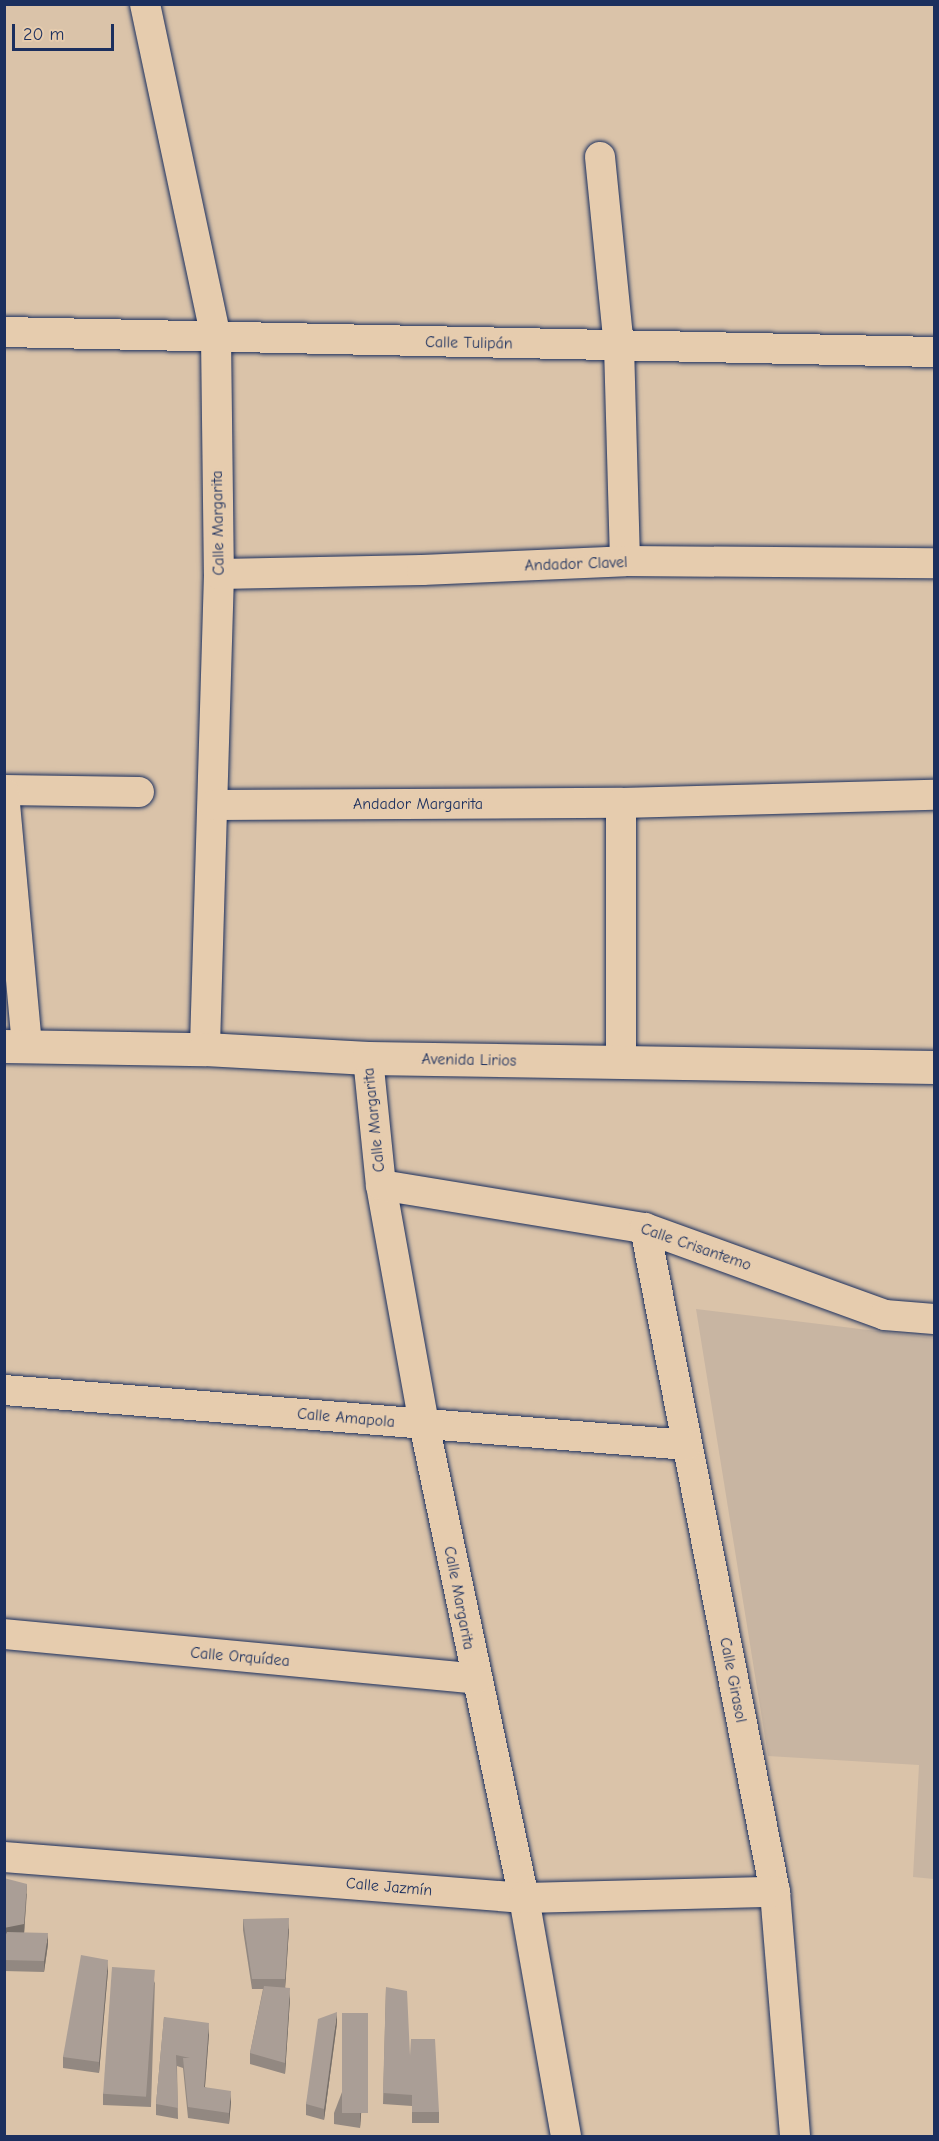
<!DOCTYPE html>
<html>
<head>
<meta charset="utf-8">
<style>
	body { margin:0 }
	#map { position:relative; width:939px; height:2141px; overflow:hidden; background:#dac3a9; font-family:"Comic Neue",sans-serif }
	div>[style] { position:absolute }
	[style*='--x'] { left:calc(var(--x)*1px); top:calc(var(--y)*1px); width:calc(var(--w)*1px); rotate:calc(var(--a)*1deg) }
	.built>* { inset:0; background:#c8b5a2 }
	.roads { filter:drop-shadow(0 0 2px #1b2f5e) drop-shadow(0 0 2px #1b2f5e) }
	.minor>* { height:30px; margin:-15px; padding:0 15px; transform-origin:15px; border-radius:15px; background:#e6ccae }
	.tertiary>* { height:33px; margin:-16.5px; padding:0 16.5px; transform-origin:16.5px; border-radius:16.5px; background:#e6ccae }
	.wall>* { inset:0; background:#928881 }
	.shaded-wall>* { inset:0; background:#776f69 }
	.building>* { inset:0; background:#aa9e96; transform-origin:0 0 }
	span { translate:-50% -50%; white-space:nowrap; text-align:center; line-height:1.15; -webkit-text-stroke:5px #e6ccae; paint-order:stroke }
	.street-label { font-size:16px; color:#1b2f5e }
	.frame { position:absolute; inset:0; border:6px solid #1b2f5e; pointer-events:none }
	.scale { position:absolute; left:12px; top:24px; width:102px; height:27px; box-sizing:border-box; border:3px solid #1b2f5e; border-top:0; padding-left:8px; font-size:18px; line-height:21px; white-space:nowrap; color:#1b2f5e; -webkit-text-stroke:4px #e6ccae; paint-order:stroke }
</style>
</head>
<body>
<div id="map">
	<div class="built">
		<div style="clip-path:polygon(696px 1309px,934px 1338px,934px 1879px,913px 1877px,919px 1765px,768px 1756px)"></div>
	</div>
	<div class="roads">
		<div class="minor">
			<div style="--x:145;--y:4;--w:340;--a:78"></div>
			<div style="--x:216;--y:337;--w:237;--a:89.3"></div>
			<div style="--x:219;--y:574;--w:475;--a:91.7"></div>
			<div style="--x:600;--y:157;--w:190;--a:84.3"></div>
			<div style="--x:619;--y:346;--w:215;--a:88.4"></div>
			<div style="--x:4;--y:332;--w:930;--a:1.23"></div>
			<div style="--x:219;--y:574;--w:203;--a:-1.1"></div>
			<div style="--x:422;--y:570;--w:203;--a:-2.5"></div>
			<div style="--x:625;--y:561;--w:309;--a:0.4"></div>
			<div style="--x:4;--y:790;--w:135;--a:0.8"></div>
			<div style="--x:4;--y:793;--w:254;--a:84.8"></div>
			<div style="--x:214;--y:805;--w:407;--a:-0.3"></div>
			<div style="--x:621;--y:803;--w:313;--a:-1.5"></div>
			<div style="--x:368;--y:1058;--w:128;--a:84.2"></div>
			<div style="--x:381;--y:1185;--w:243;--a:79.8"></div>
			<div style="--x:424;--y:1424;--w:484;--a:78.1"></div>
			<div style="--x:524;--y:1898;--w:242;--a:80"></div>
			<div style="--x:621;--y:1063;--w:260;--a:-90"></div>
			<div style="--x:381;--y:1185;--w:267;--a:9.3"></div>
			<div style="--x:645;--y:1228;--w:255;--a:19.9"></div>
			<div style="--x:885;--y:1315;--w:49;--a:4.7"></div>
			<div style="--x:645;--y:1228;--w:677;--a:78.92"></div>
			<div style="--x:775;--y:1892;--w:245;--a:85.3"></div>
			<div style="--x:4;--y:1390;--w:685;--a:4.6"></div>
			<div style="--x:4;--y:1634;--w:474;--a:5.4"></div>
			<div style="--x:4;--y:1857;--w:522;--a:4.51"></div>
			<div style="--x:524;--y:1898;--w:251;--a:-1.4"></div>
		</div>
		<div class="tertiary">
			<div style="--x:4;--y:1046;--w:201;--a:0.9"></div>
			<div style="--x:205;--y:1049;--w:163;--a:3.2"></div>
			<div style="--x:368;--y:1058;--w:566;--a:0.91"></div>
		</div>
	</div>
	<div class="wall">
		<div style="clip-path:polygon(4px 1878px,27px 1894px,24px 1933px,48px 1944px,44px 1972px,4px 1971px)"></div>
		<div style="clip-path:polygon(243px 1919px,289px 1929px,285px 1987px,290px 1999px,285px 2074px,250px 2064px,250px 2053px,263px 1989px,252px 1989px,243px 1930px)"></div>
		<div style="clip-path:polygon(108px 1971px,99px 2073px,63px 2068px,63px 2057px)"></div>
		<div style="clip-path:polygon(155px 1981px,151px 2107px,103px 2105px,103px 2094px)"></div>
		<div style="clip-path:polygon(386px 1987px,410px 2056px,439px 2112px,439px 2123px,412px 2123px,412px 2106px,383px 2104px)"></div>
		<div style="clip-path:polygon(164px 2017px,209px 2034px,205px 2087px,231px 2102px,229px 2124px,188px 2118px,183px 2068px,177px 2066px,178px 2119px,156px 2115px,156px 2104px)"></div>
		<div style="clip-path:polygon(337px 2023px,324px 2120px,306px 2115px,306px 2104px)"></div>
		<div style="clip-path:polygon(368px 2024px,360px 2128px,334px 2124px,334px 2113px)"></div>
	</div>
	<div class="shaded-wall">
		<div style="clip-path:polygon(27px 1884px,24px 1935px,4px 1939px,4px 1928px)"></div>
		<div style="clip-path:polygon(289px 1918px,289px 1929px,285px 1990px,285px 1979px)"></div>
		<div style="clip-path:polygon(48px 1933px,48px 1944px,44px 1972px,44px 1961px)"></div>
		<div style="clip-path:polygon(108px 1960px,108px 1971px,99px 2073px,99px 2062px)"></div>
		<div style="clip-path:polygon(290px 1988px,290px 1999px,285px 2074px,285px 2063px)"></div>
		<div style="clip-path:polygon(337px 2012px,337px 2023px,324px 2120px,324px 2109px)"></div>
		<div style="clip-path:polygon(368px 2013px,368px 2024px,360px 2128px,360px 2117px)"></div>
		<div style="clip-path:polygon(209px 2023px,209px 2034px,204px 2098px,204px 2087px)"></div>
		<div style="clip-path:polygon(231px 2091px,231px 2102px,229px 2124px,229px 2113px)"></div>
	</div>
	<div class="building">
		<div style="clip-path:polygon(4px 1878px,27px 1884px,24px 1924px,4px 1928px)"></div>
		<div style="clip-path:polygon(289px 1918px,285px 1979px,252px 1979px,243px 1919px)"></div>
		<div style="clip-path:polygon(7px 1932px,48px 1933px,44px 1961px,4px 1960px,4px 1939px)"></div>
		<div style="clip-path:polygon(81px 1955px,108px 1960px,99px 2062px,63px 2057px)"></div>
		<div style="left:112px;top:1967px;width:43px;height:127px;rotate:4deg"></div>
		<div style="clip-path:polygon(264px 1986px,290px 1988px,285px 2063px,250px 2053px)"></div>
		<div style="clip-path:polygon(386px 1987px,407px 1991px,410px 2056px,411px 2039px,435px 2039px,439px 2112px,412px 2112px,412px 2095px,383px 2093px)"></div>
		<div style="clip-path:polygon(337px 2012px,324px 2109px,306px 2104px,318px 2019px)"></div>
		<div style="left:342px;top:2013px;width:26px;height:100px"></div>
		<div style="clip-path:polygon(164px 2017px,209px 2023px,204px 2087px,231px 2091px,229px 2113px,188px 2107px,183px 2058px,190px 2058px,176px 2055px,178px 2108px,156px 2104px)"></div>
	</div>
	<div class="street-label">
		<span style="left:469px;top:343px;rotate:1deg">Calle Tulipán</span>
		<span style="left:218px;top:523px;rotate:-91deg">Calle Margarita</span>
		<span style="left:576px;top:564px;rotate:-2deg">Andador Clavel</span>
		<span style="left:418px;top:804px">Andador Margarita</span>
		<span style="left:469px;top:1060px;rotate:1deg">Avenida Lirios</span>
		<span style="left:374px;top:1120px;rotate:-96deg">Calle Margarita</span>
		<span style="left:696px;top:1247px;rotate:19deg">Calle Crisantemo</span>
		<span style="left:346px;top:1418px;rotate:5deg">Calle Amapola</span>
		<span style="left:459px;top:1598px;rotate:79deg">Calle Margarita</span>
		<span style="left:240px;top:1657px;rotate:5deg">Calle Orquídea</span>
		<span style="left:733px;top:1680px;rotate:79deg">Calle Girasol</span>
		<span style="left:389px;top:1887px;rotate:5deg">Calle Jazmín</span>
	</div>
	<div class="frame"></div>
	<div class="scale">20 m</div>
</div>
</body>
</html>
